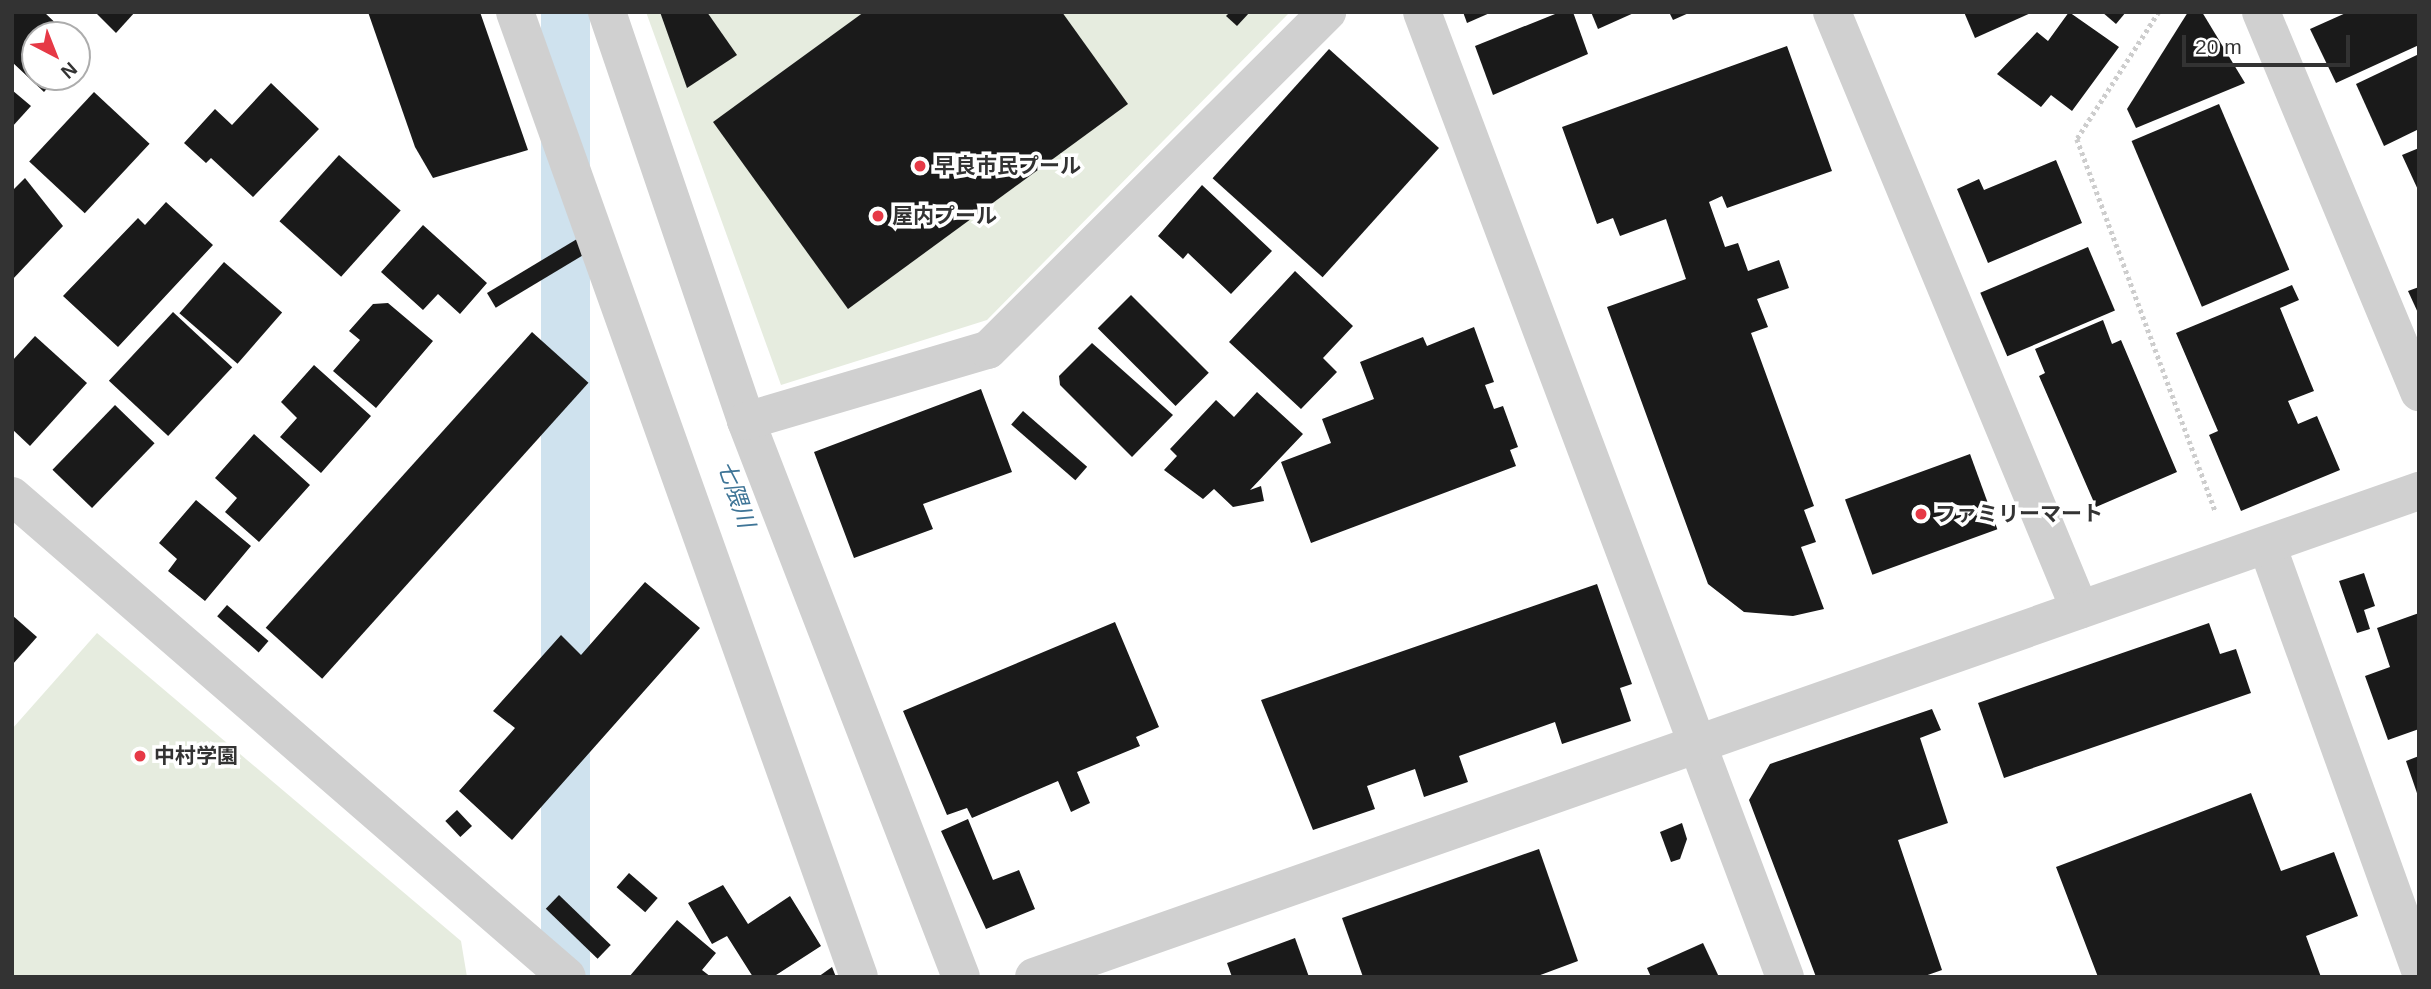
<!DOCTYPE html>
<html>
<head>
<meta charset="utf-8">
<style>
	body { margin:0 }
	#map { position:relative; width:2431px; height:989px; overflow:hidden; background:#fff; font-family:Arial,"Noto Sans JP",sans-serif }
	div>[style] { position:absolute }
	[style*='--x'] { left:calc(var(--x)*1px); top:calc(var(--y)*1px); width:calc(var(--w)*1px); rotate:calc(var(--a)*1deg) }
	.green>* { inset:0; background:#e6ecdf }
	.water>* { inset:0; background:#cfe2ee; transform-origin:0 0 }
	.building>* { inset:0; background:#1a1a1a; transform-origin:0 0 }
	.path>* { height:4.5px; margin-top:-2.25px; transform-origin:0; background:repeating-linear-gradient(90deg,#cdcdcd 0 3.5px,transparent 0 7px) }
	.street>* { height:38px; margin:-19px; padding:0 19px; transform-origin:19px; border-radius:19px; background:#d0d0d0 }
	.dots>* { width:19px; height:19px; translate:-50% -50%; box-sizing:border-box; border:4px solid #fff; border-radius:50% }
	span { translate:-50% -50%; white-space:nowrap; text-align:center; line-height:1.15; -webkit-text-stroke:7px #fff; paint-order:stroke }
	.poi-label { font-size:21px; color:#333; font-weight:700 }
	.left { translate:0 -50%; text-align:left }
	.water-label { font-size:23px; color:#3f7597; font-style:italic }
	.frame { position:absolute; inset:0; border:14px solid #333; pointer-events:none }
	.north { position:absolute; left:21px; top:21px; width:70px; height:70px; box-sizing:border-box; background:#fff; border:2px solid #adadad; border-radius:50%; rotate:138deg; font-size:19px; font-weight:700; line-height:28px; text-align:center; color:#333 }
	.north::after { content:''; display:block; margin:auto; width:24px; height:32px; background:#e63946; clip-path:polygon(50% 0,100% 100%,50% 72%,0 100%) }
	.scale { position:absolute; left:2182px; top:35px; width:168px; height:32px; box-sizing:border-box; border:4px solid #333; border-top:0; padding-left:9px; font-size:21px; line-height:24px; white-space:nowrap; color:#333; -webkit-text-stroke:5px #fff; paint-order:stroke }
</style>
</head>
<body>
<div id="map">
	<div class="green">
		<div style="clip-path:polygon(646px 12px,1290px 12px,987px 320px,781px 385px)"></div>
		<div style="clip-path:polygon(97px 633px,461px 941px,467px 977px,12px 977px,12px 729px)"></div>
	</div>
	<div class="water">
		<div style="left:541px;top:12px;width:49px;height:1022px"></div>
	</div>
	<div class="building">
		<div style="clip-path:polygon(12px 12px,44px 12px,68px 35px,35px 35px,35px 77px,57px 77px,44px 92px,12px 62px)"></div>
		<div style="clip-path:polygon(95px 12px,135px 12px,116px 33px)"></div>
		<div style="clip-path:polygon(368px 12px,480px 12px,528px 150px,433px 178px,415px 147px)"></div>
		<div style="clip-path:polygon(660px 12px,707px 12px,737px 55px,687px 88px)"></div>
		<div style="clip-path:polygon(864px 12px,1062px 12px,1128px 104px,848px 309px,713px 122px)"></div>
		<div style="clip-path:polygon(1230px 12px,1250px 12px,1237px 26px,1226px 16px)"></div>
		<div style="clip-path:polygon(1463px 12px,1492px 12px,1467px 23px)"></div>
		<div style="clip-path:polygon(1560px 12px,1573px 12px,1588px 54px,1493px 95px,1475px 46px)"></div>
		<div style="clip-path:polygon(1591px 12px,1636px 12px,1598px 29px)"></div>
		<div style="clip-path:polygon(1669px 12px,1691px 12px,1673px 20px)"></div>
		<div style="clip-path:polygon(1964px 12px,2033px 12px,1975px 38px)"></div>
		<div style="clip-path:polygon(2069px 12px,2119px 47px,2072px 111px,2051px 95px,2041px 107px,1997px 74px,2037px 32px,2048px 41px)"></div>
		<div style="clip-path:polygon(2102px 12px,2126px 12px,2116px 24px)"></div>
		<div style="clip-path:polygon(2188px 12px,2202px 12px,2245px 83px,2136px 128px,2127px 109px)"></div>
		<div style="clip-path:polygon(2348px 12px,2419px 12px,2419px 45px,2336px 83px,2310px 29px)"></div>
		<div style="clip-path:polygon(1787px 46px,1832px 171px,1727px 208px,1722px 196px,1709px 202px,1725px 247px,1738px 243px,1748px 271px,1779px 260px,1789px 288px,1757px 299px,1768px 327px,1751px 333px,1814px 506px,1804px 510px,1816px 542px,1801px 547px,1824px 609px,1793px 616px,1744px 612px,1708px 584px,1607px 307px,1686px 279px,1666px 219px,1620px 236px,1613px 218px,1597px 224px,1562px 127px)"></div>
		<div style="left:1329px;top:49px;width:148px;height:174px;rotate:42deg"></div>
		<div style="clip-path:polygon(2419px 54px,2419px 129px,2384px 146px,2356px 84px)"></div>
		<div style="clip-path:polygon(271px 83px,319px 129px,253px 197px,211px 158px,206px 163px,184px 143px,215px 109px,232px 125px)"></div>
		<div style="clip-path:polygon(12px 90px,31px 106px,12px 127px)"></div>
		<div style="left:94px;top:92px;width:76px;height:95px;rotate:43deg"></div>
		<div style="left:2219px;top:104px;width:180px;height:95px;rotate:67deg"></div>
		<div style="clip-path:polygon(2419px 148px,2419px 192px,2402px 155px)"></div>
		<div style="left:339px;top:155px;width:83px;height:89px;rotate:42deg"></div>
		<div style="clip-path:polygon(2056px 160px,2082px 223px,1988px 263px,1957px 189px,1979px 179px,1984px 190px)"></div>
		<div style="clip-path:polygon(25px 178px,63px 226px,12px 280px,12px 191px)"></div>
		<div style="clip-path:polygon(1202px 185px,1272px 251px,1231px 294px,1188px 253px,1183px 259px,1158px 236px)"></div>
		<div style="clip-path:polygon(166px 202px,213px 245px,118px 347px,63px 296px,138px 218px,145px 225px)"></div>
		<div style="clip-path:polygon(423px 225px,487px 283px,460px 314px,438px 294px,423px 310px,381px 272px)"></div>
		<div style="left:577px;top:239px;width:17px;height:105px;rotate:59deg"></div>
		<div style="left:2088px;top:247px;width:69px;height:117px;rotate:67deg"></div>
		<div style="left:224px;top:262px;width:77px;height:68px;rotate:41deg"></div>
		<div style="clip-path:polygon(1295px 271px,1353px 326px,1323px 358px,1337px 372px,1301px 409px,1229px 342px)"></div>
		<div style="clip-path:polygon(2292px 285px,2299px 300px,2280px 308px,2314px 391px,2288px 401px,2298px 424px,2317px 416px,2340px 470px,2241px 511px,2209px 435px,2218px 431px,2176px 333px)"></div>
		<div style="clip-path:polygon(2419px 287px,2419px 315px,2408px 291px)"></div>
		<div style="left:1131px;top:295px;width:110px;height:47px;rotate:45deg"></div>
		<div style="clip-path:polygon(388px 303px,433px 341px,376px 408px,333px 371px,360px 340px,349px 331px,373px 304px)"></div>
		<div style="left:173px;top:312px;width:81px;height:94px;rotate:43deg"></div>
		<div style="clip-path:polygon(2103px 320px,2112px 344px,2121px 340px,2177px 472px,2096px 507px,2039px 376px,2045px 373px,2035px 349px)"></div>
		<div style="clip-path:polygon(1474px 327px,1494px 382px,1485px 385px,1494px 409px,1503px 406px,1518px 447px,1510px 450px,1516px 466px,1311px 543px,1281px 462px,1331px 443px,1322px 419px,1374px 399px,1360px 362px,1423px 337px,1427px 346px)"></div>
		<div style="left:532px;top:332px;width:76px;height:398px;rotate:42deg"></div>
		<div style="clip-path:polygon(35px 336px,87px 383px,30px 446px,12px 429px,12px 361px)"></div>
		<div style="clip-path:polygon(1092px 343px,1173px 415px,1132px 457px,1060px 385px,1059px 376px)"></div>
		<div style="clip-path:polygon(314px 365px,371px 416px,321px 473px,280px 437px,297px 418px,281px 402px)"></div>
		<div style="clip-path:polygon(981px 389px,1012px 472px,923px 504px,933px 529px,854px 558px,814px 452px)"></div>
		<div style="clip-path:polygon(1257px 392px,1303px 434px,1250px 490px,1261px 486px,1264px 501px,1233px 507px,1214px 489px,1203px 499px,1164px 470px,1177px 456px,1170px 449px,1216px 400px,1234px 417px)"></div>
		<div style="left:115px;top:405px;width:55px;height:90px;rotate:44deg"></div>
		<div style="left:1023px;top:411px;width:85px;height:18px;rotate:41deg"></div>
		<div style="clip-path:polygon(254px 434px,310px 485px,259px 542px,225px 512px,237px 498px,215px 478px)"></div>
		<div style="left:1970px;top:454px;width:80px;height:133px;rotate:70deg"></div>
		<div style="clip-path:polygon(196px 500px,251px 546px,205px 601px,168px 571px,177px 559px,159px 543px)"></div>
		<div style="clip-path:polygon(2364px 573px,2375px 606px,2364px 610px,2370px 629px,2357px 633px,2339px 581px)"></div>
		<div style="clip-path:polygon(645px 582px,700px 628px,512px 840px,459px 791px,515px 728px,493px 711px,561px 635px,581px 655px)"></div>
		<div style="clip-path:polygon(1597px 584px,1632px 684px,1620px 688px,1631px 721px,1562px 744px,1555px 722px,1459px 756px,1468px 782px,1424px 797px,1415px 769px,1367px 786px,1375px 809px,1313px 830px,1261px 700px)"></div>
		<div style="left:227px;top:605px;width:55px;height:15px;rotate:41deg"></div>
		<div style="clip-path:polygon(2419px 613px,2419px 729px,2388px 740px,2365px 676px,2390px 667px,2377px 628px)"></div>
		<div style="clip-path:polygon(12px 615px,37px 637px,12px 665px)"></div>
		<div style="clip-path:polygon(1115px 622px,1159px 727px,1136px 737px,1140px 746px,1077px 772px,1090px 803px,1071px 812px,1058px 781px,972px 818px,967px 808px,947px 815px,903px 711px)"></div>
		<div style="clip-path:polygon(2209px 623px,2220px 654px,2236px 649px,2251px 693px,2004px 778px,1978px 703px)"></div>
		<div style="clip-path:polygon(1932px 709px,1941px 730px,1920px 738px,1948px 823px,1898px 840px,1942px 970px,1922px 977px,1816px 977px,1749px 800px,1770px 764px)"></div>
		<div style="clip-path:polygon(2419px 756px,2419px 796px,2418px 796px,2406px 761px)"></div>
		<div style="clip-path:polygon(2251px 793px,2281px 871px,2334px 852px,2358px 916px,2306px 936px,2321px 977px,2098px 977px,2056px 867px)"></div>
		<div style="left:457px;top:810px;width:22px;height:16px;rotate:47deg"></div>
		<div style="clip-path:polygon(968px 819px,993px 880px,1019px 870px,1035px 909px,986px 929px,941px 831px)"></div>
		<div style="clip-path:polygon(1682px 823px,1687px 839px,1680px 859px,1671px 862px,1660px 832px)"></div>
		<div style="clip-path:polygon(1539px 849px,1578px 961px,1535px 977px,1363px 977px,1342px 918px)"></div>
		<div style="left:629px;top:873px;width:38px;height:19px;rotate:41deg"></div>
		<div style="clip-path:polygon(723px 885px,748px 924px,790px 896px,821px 946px,773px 977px,753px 977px,727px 936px,712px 944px,688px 903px)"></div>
		<div style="left:559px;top:895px;width:72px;height:19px;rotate:44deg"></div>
		<div style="clip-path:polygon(677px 920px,716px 953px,702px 970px,711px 977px,629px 977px)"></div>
		<div style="clip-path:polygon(1295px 938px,1309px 977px,1232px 977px,1227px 963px)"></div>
		<div style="clip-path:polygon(1703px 943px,1719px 977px,1651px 977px,1647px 968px)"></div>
		<div style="clip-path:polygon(832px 967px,836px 977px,818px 977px)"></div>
	</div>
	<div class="path">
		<div style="--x:2159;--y:12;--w:151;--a:122.8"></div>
		<div style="--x:2077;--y:139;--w:396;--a:69.6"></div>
	</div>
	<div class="street">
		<div style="--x:515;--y:12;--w:1024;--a:70.38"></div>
		<div style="--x:607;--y:12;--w:432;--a:71.2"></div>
		<div style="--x:746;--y:421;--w:596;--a:68.86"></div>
		<div style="--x:1422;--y:12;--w:1031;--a:69.39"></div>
		<div style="--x:1832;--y:12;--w:647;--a:67.48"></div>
		<div style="--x:2261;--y:12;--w:412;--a:67.4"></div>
		<div style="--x:746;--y:421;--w:252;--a:-16.4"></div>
		<div style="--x:988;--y:350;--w:479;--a:-44.9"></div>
		<div style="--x:12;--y:496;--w:734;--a:40.91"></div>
		<div style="--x:2267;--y:545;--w:449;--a:70.2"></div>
		<div style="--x:1034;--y:977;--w:1468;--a:-19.34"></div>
	</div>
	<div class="dots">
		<div style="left:920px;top:166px;background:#e63946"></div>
		<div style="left:878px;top:216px;background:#e63946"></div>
		<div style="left:1921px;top:514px;background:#e63946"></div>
		<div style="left:140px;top:756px;background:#e63946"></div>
	</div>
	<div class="poi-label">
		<span class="left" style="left:934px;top:166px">早良市民プール</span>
		<span class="left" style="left:892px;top:216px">屋内プール</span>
		<span class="left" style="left:1935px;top:514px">ファミリーマート</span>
		<span class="left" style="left:154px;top:756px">中村学園</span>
	</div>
	<div class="water-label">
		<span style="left:736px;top:494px;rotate:71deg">七隈川</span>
	</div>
	<div class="frame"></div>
	<div class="north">N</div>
	<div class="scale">20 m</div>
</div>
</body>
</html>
